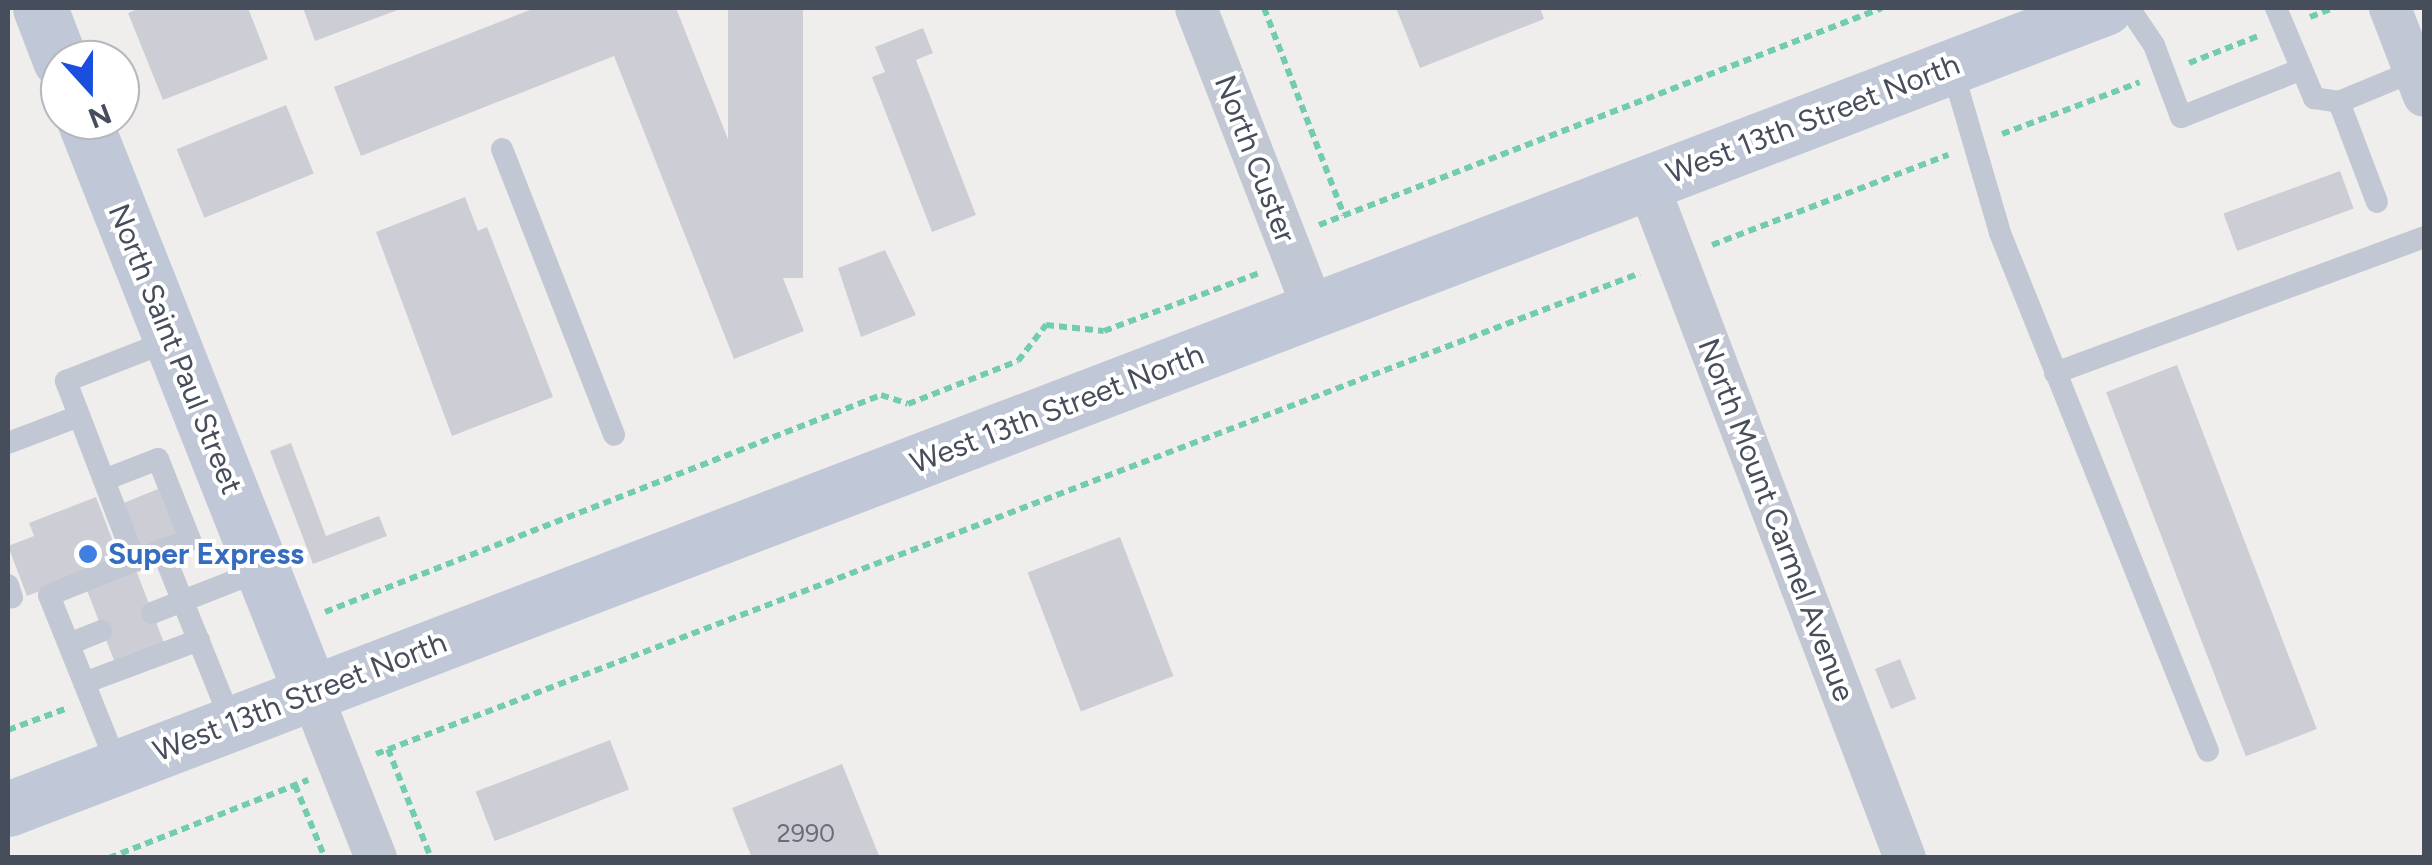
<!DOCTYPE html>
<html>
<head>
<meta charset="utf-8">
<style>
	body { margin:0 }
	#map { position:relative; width:2432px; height:865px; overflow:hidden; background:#f0eeed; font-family:Figtree,sans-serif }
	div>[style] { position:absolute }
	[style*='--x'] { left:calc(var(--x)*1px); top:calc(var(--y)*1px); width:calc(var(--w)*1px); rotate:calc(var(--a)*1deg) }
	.building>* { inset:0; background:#cdced5; transform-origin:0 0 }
	.path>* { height:6px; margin-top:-3px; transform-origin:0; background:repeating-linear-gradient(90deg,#73ccaf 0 8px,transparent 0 13px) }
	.lane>* { height:22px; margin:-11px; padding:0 11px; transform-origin:11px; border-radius:11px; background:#c1c7d3 }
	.street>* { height:42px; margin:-21px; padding:0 21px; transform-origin:21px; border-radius:21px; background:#c1c7d3 }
	.secondary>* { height:55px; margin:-27.5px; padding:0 27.5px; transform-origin:27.5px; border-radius:27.5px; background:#c0c7d7 }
	.dots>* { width:28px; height:28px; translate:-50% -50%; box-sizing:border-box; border:5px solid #fff; border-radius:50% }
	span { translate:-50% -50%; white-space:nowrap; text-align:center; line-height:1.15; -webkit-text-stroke:8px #fff; paint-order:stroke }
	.number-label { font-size:25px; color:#686d7a }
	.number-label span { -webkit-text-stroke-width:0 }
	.street-label { font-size:30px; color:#464d5b }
	.shop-label { font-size:30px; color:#366cbe; font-weight:700 }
	.left { translate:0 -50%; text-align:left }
	.frame { position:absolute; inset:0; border:10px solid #464d5b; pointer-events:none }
	.north { position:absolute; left:40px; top:40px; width:100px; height:100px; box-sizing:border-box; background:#fff; border:2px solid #b5b8bd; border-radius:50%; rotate:159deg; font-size:28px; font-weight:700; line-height:40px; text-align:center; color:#464d5b }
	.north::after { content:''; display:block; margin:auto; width:35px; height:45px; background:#194edf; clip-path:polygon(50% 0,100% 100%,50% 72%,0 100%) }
</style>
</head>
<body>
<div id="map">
	<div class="building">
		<div style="clip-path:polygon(141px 8px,248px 8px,268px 59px,163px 100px,128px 13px)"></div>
		<div style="clip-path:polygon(303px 8px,403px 8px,315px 41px)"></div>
		<div style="clip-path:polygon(535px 8px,676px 8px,804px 331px,734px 359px,614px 56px,361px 156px,334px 87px)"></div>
		<div style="left:728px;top:8px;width:75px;height:270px"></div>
		<div style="clip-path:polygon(1396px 8px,1540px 8px,1544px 19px,1420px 68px)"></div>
		<div style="clip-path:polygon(923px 28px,933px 53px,916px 60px,976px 215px,932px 232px,872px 77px,885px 72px,875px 47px)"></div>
		<div style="left:286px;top:105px;width:74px;height:118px;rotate:68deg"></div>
		<div style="left:2340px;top:171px;width:40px;height:124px;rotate:70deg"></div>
		<div style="clip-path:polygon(465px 197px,478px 231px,487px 227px,553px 397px,452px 436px,376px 232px)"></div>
		<div style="clip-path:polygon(885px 250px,916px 315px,861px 337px,838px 268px)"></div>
		<div style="left:2177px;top:365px;width:390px;height:76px;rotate:69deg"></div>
		<div style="clip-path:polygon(291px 443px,326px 536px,379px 516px,387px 536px,313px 564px,270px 451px)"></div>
		<div style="left:158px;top:489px;width:54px;height:40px;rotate:68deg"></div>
		<div style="clip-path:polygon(96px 497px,120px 560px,27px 596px,8px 546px,34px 536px,29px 523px)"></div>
		<div style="left:1120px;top:537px;width:149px;height:99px;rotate:69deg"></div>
		<div style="left:136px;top:570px;width:81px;height:53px;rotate:69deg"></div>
		<div style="left:1900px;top:659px;width:43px;height:27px;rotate:68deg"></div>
		<div style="left:610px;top:740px;width:53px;height:144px;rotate:69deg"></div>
		<div style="clip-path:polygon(842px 764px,880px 858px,752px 858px,732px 808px)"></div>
	</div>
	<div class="path">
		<div style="--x:1264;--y:8;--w:222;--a:68.9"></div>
		<div style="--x:2310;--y:17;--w:26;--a:-21"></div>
		<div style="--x:2189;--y:63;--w:77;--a:-21.3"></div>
		<div style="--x:2002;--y:134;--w:147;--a:-20.6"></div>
		<div style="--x:1319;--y:225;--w:603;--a:-21.08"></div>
		<div style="--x:1712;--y:245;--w:253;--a:-20.9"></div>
		<div style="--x:325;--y:612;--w:597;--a:-21.32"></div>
		<div style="--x:881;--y:395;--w:28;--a:18"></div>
		<div style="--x:908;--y:404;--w:118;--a:-21.4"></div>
		<div style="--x:1018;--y:361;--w:46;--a:-52.1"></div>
		<div style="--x:1046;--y:325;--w:58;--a:5.9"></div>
		<div style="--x:1104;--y:331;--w:165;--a:-20.5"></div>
		<div style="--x:8;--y:730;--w:61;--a:-20.2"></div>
		<div style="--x:388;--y:749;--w:117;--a:68.5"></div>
		<div style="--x:376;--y:754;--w:1352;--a:-20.83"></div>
		<div style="--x:295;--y:785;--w:79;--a:67.7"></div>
		<div style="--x:109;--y:858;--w:214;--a:-21.4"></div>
	</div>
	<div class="lane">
		<div style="--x:2129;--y:8;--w:45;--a:56"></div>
		<div style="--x:2154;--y:45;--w:77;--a:69.4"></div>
		<div style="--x:2181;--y:117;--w:128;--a:-21.6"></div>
		<div style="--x:2276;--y:8;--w:98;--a:67.1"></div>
		<div style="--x:2314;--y:98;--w:25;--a:9"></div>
		<div style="--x:2339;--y:102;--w:81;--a:-22.5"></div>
		<div style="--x:1951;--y:65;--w:175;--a:73.7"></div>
		<div style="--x:2000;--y:233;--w:558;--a:68.12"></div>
		<div style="--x:2339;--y:102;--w:107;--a:69.2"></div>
		<div style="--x:502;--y:149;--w:307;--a:68.6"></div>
		<div style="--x:2055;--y:373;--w:393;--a:-20.2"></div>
		<div style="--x:8;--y:443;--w:76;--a:-20.8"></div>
		<div style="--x:104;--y:480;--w:58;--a:-21.3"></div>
		<div style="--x:158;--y:459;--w:87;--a:68.4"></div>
		<div style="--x:190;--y:540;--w:30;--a:160"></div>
		<div style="--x:135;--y:561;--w:193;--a:-111"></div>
		<div style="--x:66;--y:381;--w:113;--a:-21.3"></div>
		<div style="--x:8;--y:585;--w:13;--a:72"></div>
		<div style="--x:152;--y:613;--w:118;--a:-21.4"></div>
		<div style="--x:69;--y:644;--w:35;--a:-22"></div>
		<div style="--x:84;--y:683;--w:123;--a:-20.5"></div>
		<div style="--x:118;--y:767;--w:185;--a:-111.9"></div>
		<div style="--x:49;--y:595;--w:122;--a:-21.7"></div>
		<div style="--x:162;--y:550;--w:187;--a:68"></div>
	</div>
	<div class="street">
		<div style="--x:1196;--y:8;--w:324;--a:68.7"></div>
		<div style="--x:2390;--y:8;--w:94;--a:68.9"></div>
		<div style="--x:1647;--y:182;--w:724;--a:69.11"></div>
		<div style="--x:311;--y:693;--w:177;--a:68.5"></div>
	</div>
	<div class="secondary">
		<div style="--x:40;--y:8;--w:56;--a:69"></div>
		<div style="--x:84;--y:120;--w:616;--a:68.39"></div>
		<div style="--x:8;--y:809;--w:2245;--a:-20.91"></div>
	</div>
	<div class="dots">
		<div style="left:88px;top:554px;background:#3f7fe0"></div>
	</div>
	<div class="number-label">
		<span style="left:806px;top:833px">2990</span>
	</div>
	<div class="street-label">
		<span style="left:1813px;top:119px;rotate:-21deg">West 13th Street North</span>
		<span style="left:1255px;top:159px;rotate:69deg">North Custer</span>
		<span style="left:175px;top:349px;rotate:68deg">North Saint Paul Street</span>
		<span style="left:1057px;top:409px;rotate:-21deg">West 13th Street North</span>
		<span style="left:1776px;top:520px;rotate:69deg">North Mount Carmel Avenue</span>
		<span style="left:300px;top:697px;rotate:-21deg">West 13th Street North</span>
	</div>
	<div class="shop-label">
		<span class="left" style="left:108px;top:554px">Super Express</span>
	</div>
	<div class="frame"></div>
	<div class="north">N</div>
</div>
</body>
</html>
